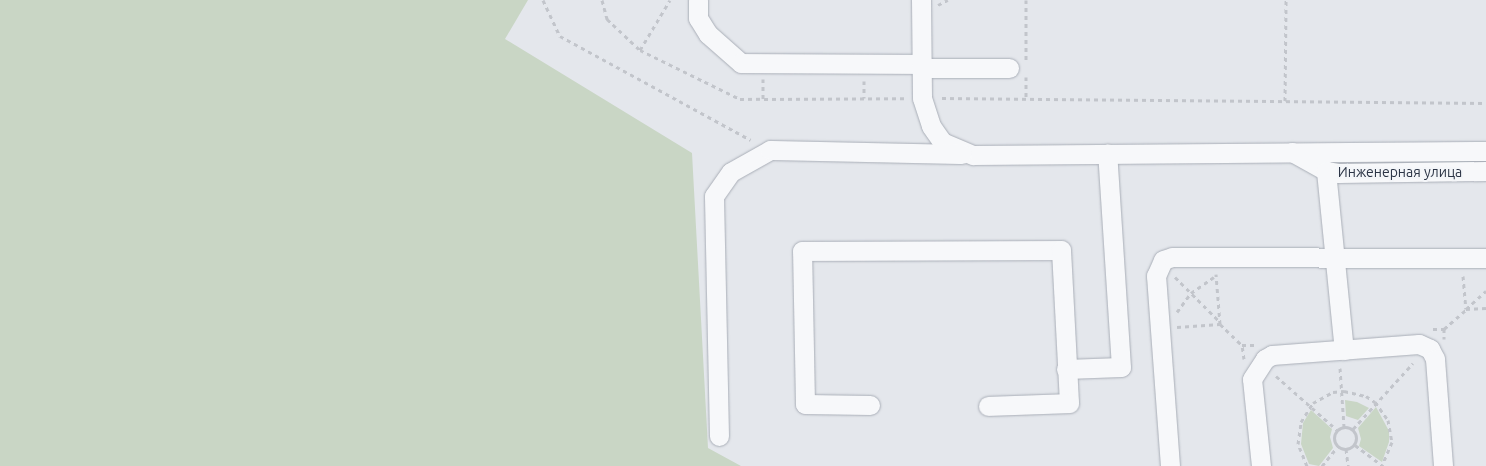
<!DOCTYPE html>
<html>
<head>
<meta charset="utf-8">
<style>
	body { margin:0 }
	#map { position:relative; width:1486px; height:466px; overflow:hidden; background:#e4e7ec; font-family:Ubuntu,sans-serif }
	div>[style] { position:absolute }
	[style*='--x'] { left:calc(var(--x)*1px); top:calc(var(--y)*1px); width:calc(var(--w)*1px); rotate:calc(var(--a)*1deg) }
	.green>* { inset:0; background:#c9d6c5 }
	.path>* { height:3px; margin-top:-1.5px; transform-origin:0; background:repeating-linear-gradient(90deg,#c2c5cb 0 4px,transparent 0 8px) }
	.path>.ring { margin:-1.5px; padding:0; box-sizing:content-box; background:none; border:3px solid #c2c5cb; border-radius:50% }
	.roads { filter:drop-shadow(0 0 1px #a9aeb7) drop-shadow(0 0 1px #a9aeb7) }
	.minor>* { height:19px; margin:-9.5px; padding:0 9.5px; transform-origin:9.5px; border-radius:9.5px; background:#f7f8fa }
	span { translate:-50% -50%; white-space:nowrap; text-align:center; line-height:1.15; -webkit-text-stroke:4px #f4f6f9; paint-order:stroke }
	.street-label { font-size:14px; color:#2b3445 }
</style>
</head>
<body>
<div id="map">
	<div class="green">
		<div style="clip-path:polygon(0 0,528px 0,505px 39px,692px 153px,708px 448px,741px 466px,0 466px)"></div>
		<div style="clip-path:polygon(1345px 400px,1357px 402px,1369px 408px,1358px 420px,1346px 416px)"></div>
		<div style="clip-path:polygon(1376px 407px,1389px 431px,1389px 442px,1382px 462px,1359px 446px,1361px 439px,1358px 428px)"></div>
		<div style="clip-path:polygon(1311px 410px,1332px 429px,1330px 437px,1333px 448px,1319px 466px,1309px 464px,1301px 444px,1303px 423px)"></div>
	</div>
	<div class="path">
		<div style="--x:543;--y:0;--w:40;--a:65"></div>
		<div style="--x:560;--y:36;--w:217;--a:28.6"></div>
		<div style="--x:602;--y:0;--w:20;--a:75"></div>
		<div style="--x:607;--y:19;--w:45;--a:43.2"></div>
		<div style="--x:640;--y:50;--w:111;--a:26.1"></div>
		<div style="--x:740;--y:99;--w:165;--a:-0.3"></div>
		<div style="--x:1026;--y:0;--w:61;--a:90"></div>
		<div style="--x:938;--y:5;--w:11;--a:-27"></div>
		<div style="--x:640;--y:50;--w:58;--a:-59"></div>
		<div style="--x:1026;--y:77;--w:22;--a:90"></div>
		<div style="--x:763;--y:79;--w:20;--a:90"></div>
		<div style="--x:864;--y:81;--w:17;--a:90"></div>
		<div style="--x:942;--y:98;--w:544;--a:0.53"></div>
		<div style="--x:1285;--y:101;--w:101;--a:-89.4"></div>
		<div style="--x:1463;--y:276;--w:33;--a:85"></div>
		<div style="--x:1466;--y:309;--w:20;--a:-3"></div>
		<div style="--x:1175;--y:277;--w:64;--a:45"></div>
		<div style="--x:1466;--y:309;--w:27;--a:-42"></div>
		<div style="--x:1177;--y:312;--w:24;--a:-54"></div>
		<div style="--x:1191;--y:293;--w:28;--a:-35"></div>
		<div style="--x:1220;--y:324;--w:30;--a:44"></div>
		<div style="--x:1177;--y:327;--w:43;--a:-4"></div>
		<div style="--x:1220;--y:324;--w:50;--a:-94.6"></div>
		<div style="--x:1433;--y:329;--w:11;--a:0"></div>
		<div style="--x:1444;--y:329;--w:10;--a:90"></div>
		<div style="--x:1444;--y:329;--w:29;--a:-41"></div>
		<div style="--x:1244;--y:359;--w:14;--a:-98"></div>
		<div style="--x:1242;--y:345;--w:13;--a:0"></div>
		<div style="--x:1340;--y:368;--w:59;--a:86.1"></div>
		<div style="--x:1276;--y:376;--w:81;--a:41.5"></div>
		<div class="ring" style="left:1334px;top:427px;width:19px;height:19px"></div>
		<div style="--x:1353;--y:429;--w:89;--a:-47.7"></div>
		<div style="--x:1355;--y:445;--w:34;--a:37"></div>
		<div style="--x:1346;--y:449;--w:17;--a:83"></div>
		<div style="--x:1307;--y:466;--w:24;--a:-112"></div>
		<div style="--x:1298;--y:444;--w:22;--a:-82"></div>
		<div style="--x:1301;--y:422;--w:22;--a:-58"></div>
		<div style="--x:1313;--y:403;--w:23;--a:-29"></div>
		<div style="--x:1333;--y:392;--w:11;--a:-5"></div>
		<div style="--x:1344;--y:391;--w:23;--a:13"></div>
		<div style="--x:1366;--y:396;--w:11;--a:34"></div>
		<div style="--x:1375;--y:402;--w:22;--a:54"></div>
		<div style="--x:1388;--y:420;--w:22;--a:80"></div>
		<div style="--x:1392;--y:442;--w:26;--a:113"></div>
		<div style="--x:1322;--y:466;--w:26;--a:-51"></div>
	</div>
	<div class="roads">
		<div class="minor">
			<div style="--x:698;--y:0;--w:18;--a:90"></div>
			<div style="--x:698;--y:18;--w:19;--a:58"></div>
			<div style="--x:708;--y:34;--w:44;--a:41.3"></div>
			<div style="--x:741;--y:63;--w:180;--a:0.3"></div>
			<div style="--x:921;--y:0;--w:98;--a:89.4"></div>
			<div style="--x:922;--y:98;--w:29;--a:72"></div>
			<div style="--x:931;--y:126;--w:19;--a:55"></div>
			<div style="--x:942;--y:142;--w:34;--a:23"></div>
			<div style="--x:973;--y:155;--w:513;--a:-0.45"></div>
			<div style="--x:921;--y:68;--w:88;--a:0"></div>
			<div style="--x:1292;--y:152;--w:39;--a:29"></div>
			<div style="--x:1326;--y:171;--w:13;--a:9"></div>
			<div style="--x:1339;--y:173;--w:147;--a:-0.8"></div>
			<div style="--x:1326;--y:171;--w:180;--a:84.3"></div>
			<div style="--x:1066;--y:369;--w:55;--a:-2.1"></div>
			<div style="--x:1121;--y:367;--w:214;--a:-93.7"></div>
			<div style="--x:870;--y:405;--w:65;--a:-179.1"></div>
			<div style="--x:805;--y:404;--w:153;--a:-91.1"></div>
			<div style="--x:802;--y:251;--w:259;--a:-0.2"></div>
			<div style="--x:1061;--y:250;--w:153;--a:87"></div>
			<div style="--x:1069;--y:403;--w:81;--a:177.9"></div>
			<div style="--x:719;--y:436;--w:240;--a:-91.2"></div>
			<div style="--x:714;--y:196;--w:29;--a:-55"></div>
			<div style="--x:731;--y:172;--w:45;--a:-29.4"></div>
			<div style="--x:770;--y:150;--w:192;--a:1.2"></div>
			<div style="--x:1170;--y:466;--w:191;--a:-94.2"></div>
			<div style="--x:1156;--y:276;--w:17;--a:-66"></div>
			<div style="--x:1163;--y:260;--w:9;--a:-18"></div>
			<div style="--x:1172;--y:257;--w:314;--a:0.2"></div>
			<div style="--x:1261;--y:466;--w:87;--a:-95.9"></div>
			<div style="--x:1252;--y:379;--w:24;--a:-57"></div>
			<div style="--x:1265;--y:359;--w:8;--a:-30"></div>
			<div style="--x:1272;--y:355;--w:147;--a:-4.3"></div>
			<div style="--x:1419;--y:344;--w:12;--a:24"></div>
			<div style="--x:1430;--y:349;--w:11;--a:63"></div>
			<div style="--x:1435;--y:359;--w:107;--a:85.7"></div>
		</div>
	</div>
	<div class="street-label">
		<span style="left:1400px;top:172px">Инженерная улица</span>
	</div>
</div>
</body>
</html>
